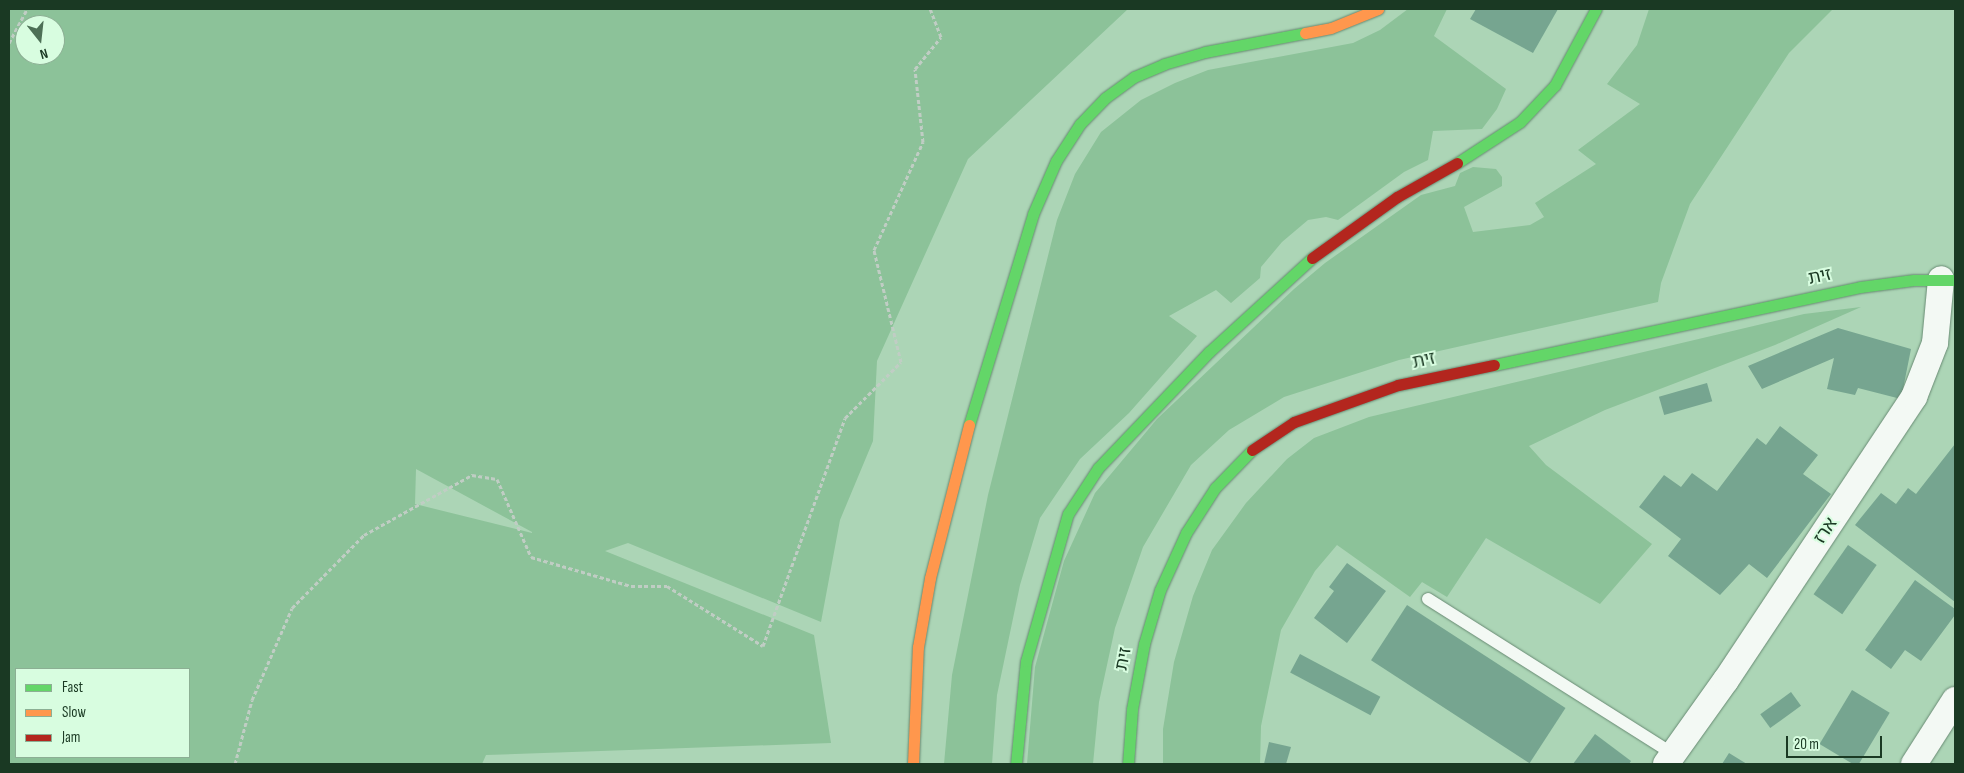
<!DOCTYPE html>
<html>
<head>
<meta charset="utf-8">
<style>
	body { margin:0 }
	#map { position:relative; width:1964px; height:773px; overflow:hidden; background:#acd5b6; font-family:"Sofia Sans Condensed","Noto Sans Hebrew",sans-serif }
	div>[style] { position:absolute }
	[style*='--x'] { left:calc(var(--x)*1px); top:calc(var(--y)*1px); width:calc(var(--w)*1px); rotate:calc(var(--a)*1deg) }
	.green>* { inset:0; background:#8cc299 }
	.building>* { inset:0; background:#76a590; transform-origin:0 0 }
	.path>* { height:3px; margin-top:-1.5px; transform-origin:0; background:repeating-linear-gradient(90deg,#c0cdc4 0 4px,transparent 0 6.5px) }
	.roads { filter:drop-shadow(0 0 1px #688a73) drop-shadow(0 0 1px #688a73) }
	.lane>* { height:12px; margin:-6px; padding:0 6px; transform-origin:6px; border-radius:6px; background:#f3f9f4 }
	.street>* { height:26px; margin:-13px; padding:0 13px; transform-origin:13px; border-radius:13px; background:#f3f9f4 }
	.fast>* { height:11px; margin:-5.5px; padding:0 5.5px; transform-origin:5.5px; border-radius:5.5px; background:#63d668 }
	.slow>* { height:11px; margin:-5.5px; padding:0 5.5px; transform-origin:5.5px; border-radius:5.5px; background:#ff974d }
	.jam>* { height:11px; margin:-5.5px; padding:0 5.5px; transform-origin:5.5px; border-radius:5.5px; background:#b3261e }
	span { translate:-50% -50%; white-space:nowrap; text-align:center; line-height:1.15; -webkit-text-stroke:4px #d8fde0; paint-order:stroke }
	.street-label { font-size:18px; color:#1a3923 }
	.frame { position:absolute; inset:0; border:10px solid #1a3923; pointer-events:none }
	.legend { position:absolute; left:15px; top:668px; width:175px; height:90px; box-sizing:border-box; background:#d8fde0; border:1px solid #8caf94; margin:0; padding:6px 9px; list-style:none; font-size:15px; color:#1a3923 }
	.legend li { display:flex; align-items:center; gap:10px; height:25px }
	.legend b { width:25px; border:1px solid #8caf94 }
	.north { position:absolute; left:15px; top:15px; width:50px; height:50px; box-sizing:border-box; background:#d8fde0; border:1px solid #8caf94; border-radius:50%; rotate:164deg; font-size:14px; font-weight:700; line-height:20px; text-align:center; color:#1a3923 }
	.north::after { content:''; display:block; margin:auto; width:18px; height:22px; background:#4d7056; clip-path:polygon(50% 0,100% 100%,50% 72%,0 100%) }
	.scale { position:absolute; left:1786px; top:736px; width:96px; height:22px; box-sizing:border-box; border:2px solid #1a3923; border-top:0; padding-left:6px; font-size:15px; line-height:18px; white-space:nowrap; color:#1a3923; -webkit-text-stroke:4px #d8fde0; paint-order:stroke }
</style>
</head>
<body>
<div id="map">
	<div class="green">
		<div style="clip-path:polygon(evenodd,9px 9px,1128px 9px,968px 159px,877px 361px,873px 441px,840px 520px,821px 622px,628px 543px,605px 551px,814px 635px,831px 743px,486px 755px,482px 764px,9px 764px,9px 9px,25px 25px,55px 25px,55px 55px,25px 55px,25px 25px,9px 9px,416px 469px,532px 532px,532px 533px,415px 504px,416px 469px,9px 9px,189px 669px,189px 757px,16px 757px,16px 669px,189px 669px)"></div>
		<div style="clip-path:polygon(1408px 9px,1447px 9px,1434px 36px,1506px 89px,1497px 109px,1482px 129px,1433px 131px,1428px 160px,1404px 172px,1338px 220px,1326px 217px,1308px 220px,1282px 242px,1261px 267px,1260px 278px,1231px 303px,1216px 290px,1169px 316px,1197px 336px,1129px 413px,1080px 459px,1040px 518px,1020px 585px,997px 695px,992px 764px,944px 764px,952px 675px,988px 495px,1057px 220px,1075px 174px,1101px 132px,1141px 100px,1175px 83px,1208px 70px,1353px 43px,1380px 30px)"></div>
		<div style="clip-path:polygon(1649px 9px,1833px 9px,1789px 53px,1690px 204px,1661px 283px,1658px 302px,1399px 360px,1284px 397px,1229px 430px,1191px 465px,1143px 547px,1115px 628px,1099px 702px,1093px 764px,1027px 764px,1035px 667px,1064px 561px,1095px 493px,1157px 419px,1294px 289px,1325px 263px,1421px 195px,1455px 186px,1460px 173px,1473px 167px,1496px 169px,1502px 177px,1502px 186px,1464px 207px,1473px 232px,1530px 225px,1544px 217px,1535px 203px,1596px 164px,1578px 150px,1640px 104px,1607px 84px,1637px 45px)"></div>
		<div style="clip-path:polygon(1861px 307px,1775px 345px,1605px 410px,1529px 446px,1546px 465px,1652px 544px,1600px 604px,1486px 538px,1447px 597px,1422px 582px,1410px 597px,1337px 545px,1315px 571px,1281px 630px,1261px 726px,1260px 764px,1163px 764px,1163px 729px,1174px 662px,1193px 596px,1212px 550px,1246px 503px,1287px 459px,1314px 438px,1369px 417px,1804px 314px)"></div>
	</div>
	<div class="building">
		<div style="clip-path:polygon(1476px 9px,1558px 9px,1533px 53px,1470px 19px)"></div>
		<div style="clip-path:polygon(1838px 328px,1911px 349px,1901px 399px,1858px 388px,1855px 395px,1827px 389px,1834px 358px,1762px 389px,1748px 366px)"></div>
		<div style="left:1707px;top:383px;width:19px;height:50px;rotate:74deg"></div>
		<div style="clip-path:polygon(1780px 426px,1818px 455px,1803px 474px,1831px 494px,1767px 578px,1749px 564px,1720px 595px,1668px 556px,1681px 539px,1639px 507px,1664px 475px,1681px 487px,1692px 473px,1717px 491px,1757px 438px,1766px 445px)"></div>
		<div style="clip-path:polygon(1955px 444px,1955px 602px,1855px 525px,1881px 493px,1896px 504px,1908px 488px,1916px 494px)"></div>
		<div style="left:1848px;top:545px;width:35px;height:60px;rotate:35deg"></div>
		<div style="clip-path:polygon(1347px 563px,1386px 591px,1347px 643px,1314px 618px,1334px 591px,1329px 587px)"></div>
		<div style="clip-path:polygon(1915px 580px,1955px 609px,1955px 615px,1921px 661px,1905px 650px,1891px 669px,1865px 650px)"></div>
		<div style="left:1407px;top:605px;width:189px;height:66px;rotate:33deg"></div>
		<div style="left:1300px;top:654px;width:91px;height:21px;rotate:28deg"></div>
		<div style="left:1852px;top:690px;width:44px;height:63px;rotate:31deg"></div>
		<div style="left:1791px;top:692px;width:17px;height:38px;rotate:54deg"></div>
		<div style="clip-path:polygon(1595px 734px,1631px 761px,1629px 764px,1573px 764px)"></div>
		<div style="clip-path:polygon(1269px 742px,1291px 747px,1286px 764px,1264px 764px)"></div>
		<div style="clip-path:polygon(1729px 753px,1742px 761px,1747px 764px,1722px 764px)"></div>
	</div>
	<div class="path">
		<div style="--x:9;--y:43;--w:38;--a:-62"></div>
		<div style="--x:235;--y:764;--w:66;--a:-75.1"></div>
		<div style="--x:252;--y:700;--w:100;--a:-66.5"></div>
		<div style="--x:292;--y:608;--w:103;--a:-45.4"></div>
		<div style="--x:364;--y:535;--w:124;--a:-29.1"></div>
		<div style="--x:472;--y:475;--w:25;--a:9"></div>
		<div style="--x:497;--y:479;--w:85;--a:66.4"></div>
		<div style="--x:531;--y:557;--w:104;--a:16.2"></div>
		<div style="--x:631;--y:586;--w:36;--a:0"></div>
		<div style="--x:667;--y:586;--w:113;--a:32"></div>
		<div style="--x:763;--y:646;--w:242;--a:-70.2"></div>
		<div style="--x:845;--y:418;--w:79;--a:-45"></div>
		<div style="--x:901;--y:362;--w:115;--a:-103.6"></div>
		<div style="--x:874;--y:250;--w:119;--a:-65.6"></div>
		<div style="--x:923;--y:142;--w:73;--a:-96.3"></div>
		<div style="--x:915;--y:69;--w:41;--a:-50.9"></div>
		<div style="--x:941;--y:37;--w:30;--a:-111"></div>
	</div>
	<div class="roads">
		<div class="lane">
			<div style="--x:1428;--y:599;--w:290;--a:32.3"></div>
		</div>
		<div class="street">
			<div style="--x:1666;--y:764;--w:103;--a:-54.5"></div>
			<div style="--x:1726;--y:680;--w:340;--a:-56.4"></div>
			<div style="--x:1914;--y:397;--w:58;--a:-68.7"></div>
			<div style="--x:1935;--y:343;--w:64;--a:-84.6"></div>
			<div style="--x:1914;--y:764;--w:76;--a:-57.4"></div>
		</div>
		<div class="fast">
			<div style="--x:1457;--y:163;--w:75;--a:-33.1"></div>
			<div style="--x:1520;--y:122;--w:51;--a:-46.6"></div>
			<div style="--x:1555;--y:85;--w:86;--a:-61.7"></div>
			<div style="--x:1494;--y:365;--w:374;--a:-12"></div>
			<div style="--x:1860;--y:287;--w:54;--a:-7.4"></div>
			<div style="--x:1914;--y:280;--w:41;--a:0"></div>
			<div style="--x:969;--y:425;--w:220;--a:-73.1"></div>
			<div style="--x:1033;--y:214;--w:58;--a:-66.5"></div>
			<div style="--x:1056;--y:161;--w:44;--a:-57"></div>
			<div style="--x:1080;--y:124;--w:36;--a:-46"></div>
			<div style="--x:1105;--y:98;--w:36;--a:-36"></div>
			<div style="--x:1134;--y:77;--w:33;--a:-23"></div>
			<div style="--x:1164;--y:64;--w:43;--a:-16.3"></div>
			<div style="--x:1205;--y:52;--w:102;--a:-10.8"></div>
			<div style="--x:1016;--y:764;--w:103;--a:-84.5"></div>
			<div style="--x:1026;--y:661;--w:153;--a:-74.1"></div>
			<div style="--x:1068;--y:514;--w:55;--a:-56.9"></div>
			<div style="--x:1098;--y:468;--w:161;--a:-46.3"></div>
			<div style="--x:1209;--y:352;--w:139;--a:-42.4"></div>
			<div style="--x:1128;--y:764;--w:55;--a:-85.8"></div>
			<div style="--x:1132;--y:709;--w:66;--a:-79.5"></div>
			<div style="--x:1144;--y:644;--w:56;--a:-73.5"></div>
			<div style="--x:1160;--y:590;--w:63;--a:-65.5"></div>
			<div style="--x:1186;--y:533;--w:54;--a:-57.2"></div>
			<div style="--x:1215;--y:488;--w:53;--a:-45.8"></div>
		</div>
		<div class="slow">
			<div style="--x:1305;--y:33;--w:26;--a:-11"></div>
			<div style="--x:1331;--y:28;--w:51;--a:-22"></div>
			<div style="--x:913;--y:764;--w:117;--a:-87.6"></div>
			<div style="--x:918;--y:647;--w:70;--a:-80.1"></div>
			<div style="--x:930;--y:578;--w:158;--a:-75.7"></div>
		</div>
		<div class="jam">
			<div style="--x:1312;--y:258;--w:105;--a:-35.7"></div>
			<div style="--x:1397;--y:197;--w:69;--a:-29.5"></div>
			<div style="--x:1252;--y:450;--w:50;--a:-33.7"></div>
			<div style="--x:1294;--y:422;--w:110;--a:-19.6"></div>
			<div style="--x:1398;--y:385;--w:98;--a:-11.8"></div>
		</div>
	</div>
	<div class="street-label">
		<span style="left:1820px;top:277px;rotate:-12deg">זית</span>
		<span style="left:1424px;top:361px;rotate:-12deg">זית</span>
		<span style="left:1826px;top:531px;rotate:-56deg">ארז</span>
		<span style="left:1124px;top:659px;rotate:-79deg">זית</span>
	</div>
	<div class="frame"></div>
	<ul class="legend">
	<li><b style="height:6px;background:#63d668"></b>Fast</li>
	<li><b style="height:6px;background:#ff974d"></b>Slow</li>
	<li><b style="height:6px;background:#b3261e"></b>Jam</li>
	</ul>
	<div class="north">N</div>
	<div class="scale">20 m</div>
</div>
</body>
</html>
